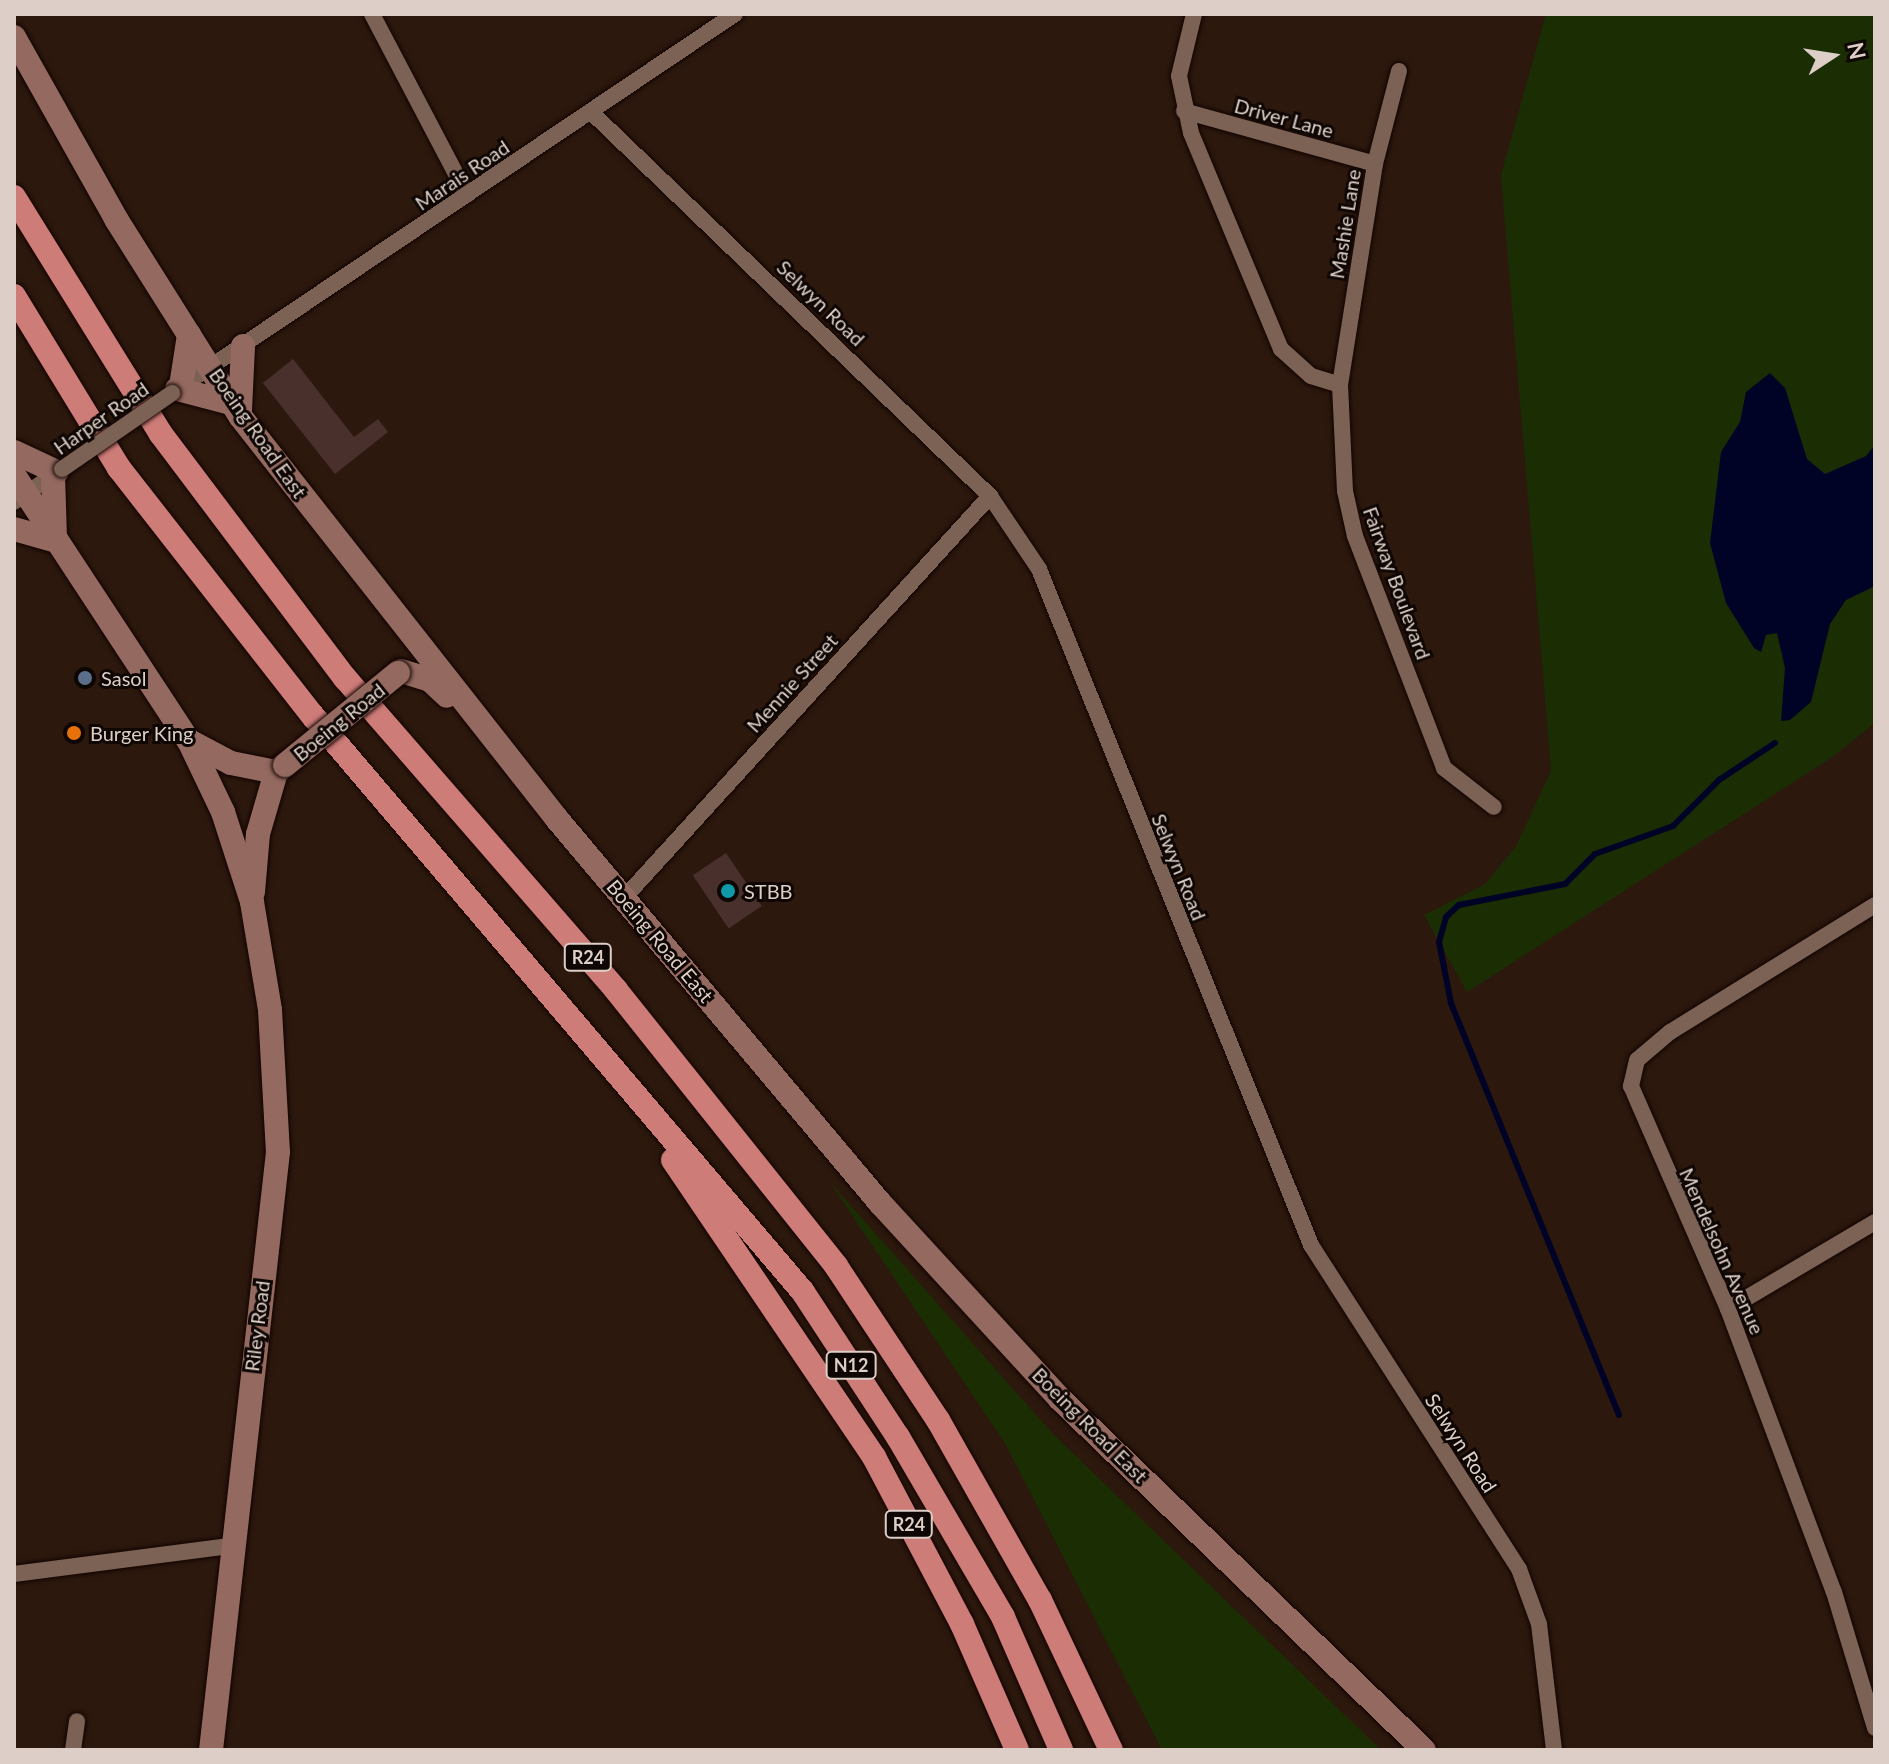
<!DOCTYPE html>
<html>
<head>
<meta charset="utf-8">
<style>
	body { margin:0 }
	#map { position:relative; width:1889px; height:1764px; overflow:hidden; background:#2c180d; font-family:Lato,sans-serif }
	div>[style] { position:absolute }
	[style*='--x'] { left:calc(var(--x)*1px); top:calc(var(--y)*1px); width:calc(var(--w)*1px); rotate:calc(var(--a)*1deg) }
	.green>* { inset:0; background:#1b2e03 }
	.water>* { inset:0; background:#000325 }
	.stream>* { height:6px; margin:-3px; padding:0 3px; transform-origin:3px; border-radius:3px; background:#000325 }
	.building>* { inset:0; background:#49302d; transform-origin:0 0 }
	.roads { filter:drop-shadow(0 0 2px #130400) drop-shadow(0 0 2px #130400) }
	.street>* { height:16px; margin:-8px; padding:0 8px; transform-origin:8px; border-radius:8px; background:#7b6255 }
	.secondary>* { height:24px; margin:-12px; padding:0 12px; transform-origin:12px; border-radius:12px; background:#946a60 }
	.highway>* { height:24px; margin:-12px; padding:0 12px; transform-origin:12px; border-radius:12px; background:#ce7c78 }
	.bridges { filter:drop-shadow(0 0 2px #130400) drop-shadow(0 0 2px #130400) }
	.street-bridge>* { height:16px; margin:-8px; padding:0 8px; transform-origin:8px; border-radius:8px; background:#7b6255 }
	.secondary-bridge>* { height:24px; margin:-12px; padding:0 12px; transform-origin:12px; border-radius:12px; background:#946a60 }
	.dots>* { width:22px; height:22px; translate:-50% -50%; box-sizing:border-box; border:4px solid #0e0603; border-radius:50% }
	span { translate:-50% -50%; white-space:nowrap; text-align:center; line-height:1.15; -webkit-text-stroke:6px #0e0603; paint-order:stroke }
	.shield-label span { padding:2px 6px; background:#0e0603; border:2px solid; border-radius:6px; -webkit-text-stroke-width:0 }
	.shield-label { font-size:18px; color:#ddcfc7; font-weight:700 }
	.street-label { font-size:20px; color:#ddcfc7 }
	.poi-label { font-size:20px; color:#ddcfc7 }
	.left { translate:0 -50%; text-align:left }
	.frame { position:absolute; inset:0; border:16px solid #ddcfc7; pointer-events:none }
	.north { position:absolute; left:1793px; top:16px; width:80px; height:80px; -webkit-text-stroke:6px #0e0603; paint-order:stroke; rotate:78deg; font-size:22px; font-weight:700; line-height:32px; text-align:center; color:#ddcfc7 }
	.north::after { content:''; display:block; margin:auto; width:28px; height:36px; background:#ddcfc7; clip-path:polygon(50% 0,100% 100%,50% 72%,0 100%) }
</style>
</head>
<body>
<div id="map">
	<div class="green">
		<div style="clip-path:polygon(1546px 14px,1875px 14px,1875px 723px,1831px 758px,1467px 992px,1424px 915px,1485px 884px,1516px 846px,1551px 771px,1501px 175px)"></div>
		<div style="clip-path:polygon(829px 1181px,1053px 1434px,1381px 1750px,1162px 1750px,1006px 1445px)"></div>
	</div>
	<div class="water">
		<div style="clip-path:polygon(1770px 373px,1785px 388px,1807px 459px,1825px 474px,1866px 456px,1875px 445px,1875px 586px,1846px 600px,1830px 624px,1811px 702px,1790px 720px,1781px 721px,1785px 668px,1777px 633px,1766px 635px,1761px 652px,1754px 648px,1726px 603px,1710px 543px,1721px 452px,1740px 422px,1746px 392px)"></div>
	</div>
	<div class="stream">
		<div style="--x:1619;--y:1415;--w:445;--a:-112.2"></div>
		<div style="--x:1451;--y:1003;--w:62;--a:-101.1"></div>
		<div style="--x:1439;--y:942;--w:26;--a:-74"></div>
		<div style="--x:1446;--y:917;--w:18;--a:-43"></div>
		<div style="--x:1459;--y:905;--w:108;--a:-11.2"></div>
		<div style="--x:1565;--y:884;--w:42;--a:-45"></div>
		<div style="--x:1595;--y:854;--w:83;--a:-19.7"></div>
		<div style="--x:1673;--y:826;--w:65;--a:-45"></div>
		<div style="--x:1719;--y:780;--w:67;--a:-33.5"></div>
	</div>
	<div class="building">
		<div style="clip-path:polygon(293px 359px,354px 437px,378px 419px,388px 432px,335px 474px,263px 383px)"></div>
		<div style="left:726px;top:853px;width:64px;height:40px;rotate:56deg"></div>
	</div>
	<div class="roads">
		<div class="street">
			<div style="--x:372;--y:14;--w:204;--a:62.3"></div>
			<div style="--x:1194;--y:14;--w:64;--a:103.6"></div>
			<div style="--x:1179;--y:76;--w:58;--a:78.1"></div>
			<div style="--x:1191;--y:133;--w:234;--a:67.4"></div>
			<div style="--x:1281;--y:349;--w:40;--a:42"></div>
			<div style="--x:1311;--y:376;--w:30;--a:17"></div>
			<div style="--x:1399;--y:71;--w:96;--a:104.5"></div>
			<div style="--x:1375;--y:164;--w:224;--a:99"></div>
			<div style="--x:1340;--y:385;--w:106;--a:87.3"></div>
			<div style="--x:1345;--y:491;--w:46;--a:77.5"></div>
			<div style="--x:1355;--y:536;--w:248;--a:69"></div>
			<div style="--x:1444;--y:768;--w:63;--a:38"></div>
			<div style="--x:1184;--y:111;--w:198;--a:15.5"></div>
			<div style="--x:591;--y:112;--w:554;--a:43.9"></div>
			<div style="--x:990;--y:496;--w:88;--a:56.1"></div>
			<div style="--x:1039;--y:569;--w:729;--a:68.08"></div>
			<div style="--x:1311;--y:1245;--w:385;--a:57.3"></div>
			<div style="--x:1519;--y:1569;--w:59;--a:70"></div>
			<div style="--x:1539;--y:1624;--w:127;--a:83.2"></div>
			<div style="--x:179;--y:388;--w:670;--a:-33.93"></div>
			<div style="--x:14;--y:502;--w:55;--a:-34.6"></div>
			<div style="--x:624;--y:898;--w:544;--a:-47.68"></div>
			<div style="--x:1875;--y:905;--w:241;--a:148.2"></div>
			<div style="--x:1670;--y:1032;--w:43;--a:139.7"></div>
			<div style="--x:1637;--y:1060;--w:27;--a:103"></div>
			<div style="--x:1631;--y:1086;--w:243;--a:66.5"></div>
			<div style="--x:1728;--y:1309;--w:302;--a:69.5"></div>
			<div style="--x:1834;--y:1592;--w:142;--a:73.2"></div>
			<div style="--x:1728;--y:1309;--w:171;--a:-30.6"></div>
			<div style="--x:14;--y:1574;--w:219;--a:-7.4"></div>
			<div style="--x:73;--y:1750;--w:29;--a:-82"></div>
		</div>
		<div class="secondary">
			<div style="--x:14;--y:37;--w:209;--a:60.7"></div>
			<div style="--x:116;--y:219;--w:233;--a:57.8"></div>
			<div style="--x:240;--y:416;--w:513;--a:51.81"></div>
			<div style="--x:557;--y:819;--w:502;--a:49.93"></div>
			<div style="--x:880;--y:1203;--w:268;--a:47.4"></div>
			<div style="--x:1061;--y:1400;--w:504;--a:43.96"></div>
			<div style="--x:181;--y:386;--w:52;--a:-81.1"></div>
			<div style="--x:177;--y:389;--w:56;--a:14.5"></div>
			<div style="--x:240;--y:410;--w:64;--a:-87.3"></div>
			<div style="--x:14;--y:452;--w:47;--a:24.9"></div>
			<div style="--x:14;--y:475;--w:318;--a:56.7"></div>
			<div style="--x:189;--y:741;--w:79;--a:64.4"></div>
			<div style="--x:223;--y:812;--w:95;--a:72.1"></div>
			<div style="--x:252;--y:902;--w:109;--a:80.5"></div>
			<div style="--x:270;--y:1010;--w:142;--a:86.8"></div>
			<div style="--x:278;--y:1152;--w:602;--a:96.39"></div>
			<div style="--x:53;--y:475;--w:62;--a:88.2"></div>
			<div style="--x:14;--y:529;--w:45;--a:15.6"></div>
			<div style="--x:401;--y:671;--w:30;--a:17"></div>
			<div style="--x:430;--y:680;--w:23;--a:43"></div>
			<div style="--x:189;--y:741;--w:47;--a:27.6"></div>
			<div style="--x:231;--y:763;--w:46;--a:11.3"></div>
			<div style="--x:253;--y:892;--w:58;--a:-85.1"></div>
			<div style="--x:258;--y:834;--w:65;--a:-73.8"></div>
			<div style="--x:276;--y:772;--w:11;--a:-38"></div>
		</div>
		<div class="highway">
			<div style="--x:14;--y:197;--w:279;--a:58.2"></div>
			<div style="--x:161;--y:434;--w:306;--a:53"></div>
			<div style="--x:345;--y:678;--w:413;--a:49"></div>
			<div style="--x:616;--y:990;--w:353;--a:51.4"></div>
			<div style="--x:836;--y:1266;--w:185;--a:56.5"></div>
			<div style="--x:938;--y:1420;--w:207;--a:60.5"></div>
			<div style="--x:1040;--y:1600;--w:166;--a:64.7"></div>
			<div style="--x:14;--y:296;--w:202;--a:58.6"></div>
			<div style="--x:119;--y:468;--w:315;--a:52"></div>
			<div style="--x:313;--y:716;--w:756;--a:49.61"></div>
			<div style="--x:803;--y:1292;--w:173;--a:56.8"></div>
			<div style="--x:898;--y:1437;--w:208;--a:59.7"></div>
			<div style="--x:1003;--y:1617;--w:145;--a:66.4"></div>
			<div style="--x:673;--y:1160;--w:359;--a:55.9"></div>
			<div style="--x:874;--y:1457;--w:189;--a:62.2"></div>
			<div style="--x:962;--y:1624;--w:137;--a:66.4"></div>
		</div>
	</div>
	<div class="bridges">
		<div class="street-bridge">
			<div style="--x:62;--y:469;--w:134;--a:-34.6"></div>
		</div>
		<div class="secondary-bridge">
			<div style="--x:285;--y:765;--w:146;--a:-39.2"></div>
		</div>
	</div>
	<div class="dots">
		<div style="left:85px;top:678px;background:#5c6f8a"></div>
		<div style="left:74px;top:733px;background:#e8710a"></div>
		<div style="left:728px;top:891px;background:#0f9aa8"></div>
	</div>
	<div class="shield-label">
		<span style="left:588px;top:957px">R24</span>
		<span style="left:851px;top:1365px">N12</span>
		<span style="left:909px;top:1524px">R24</span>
	</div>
	<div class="street-label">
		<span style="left:1284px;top:118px;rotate:15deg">Driver Lane</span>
		<span style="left:462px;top:175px;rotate:-34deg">Marais Road</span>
		<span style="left:1345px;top:224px;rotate:-81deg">Mashie Lane</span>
		<span style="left:821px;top:303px;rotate:44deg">Selwyn Road</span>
		<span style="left:101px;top:418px;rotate:-35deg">Harper Road</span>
		<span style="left:258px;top:433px;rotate:55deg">Boeing Road East</span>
		<span style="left:1397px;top:583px;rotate:70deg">Fairway Boulevard</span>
		<span style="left:792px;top:683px;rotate:-48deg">Mennie Street</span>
		<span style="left:339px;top:722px;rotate:-39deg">Boeing Road</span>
		<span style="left:1179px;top:867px;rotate:68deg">Selwyn Road</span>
		<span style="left:660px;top:941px;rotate:50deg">Boeing Road East</span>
		<span style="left:1722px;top:1251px;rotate:66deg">Mendelsohn Avenue</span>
		<span style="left:257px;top:1326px;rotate:-83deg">Riley Road</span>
		<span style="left:1090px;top:1425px;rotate:45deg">Boeing Road East</span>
		<span style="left:1461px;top:1443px;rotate:57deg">Selwyn Road</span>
	</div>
	<div class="poi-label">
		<span class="left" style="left:101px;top:678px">Sasol</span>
		<span class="left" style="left:90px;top:733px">Burger King</span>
		<span class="left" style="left:744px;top:891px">STBB</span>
	</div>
	<div class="frame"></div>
	<div class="north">N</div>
</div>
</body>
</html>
